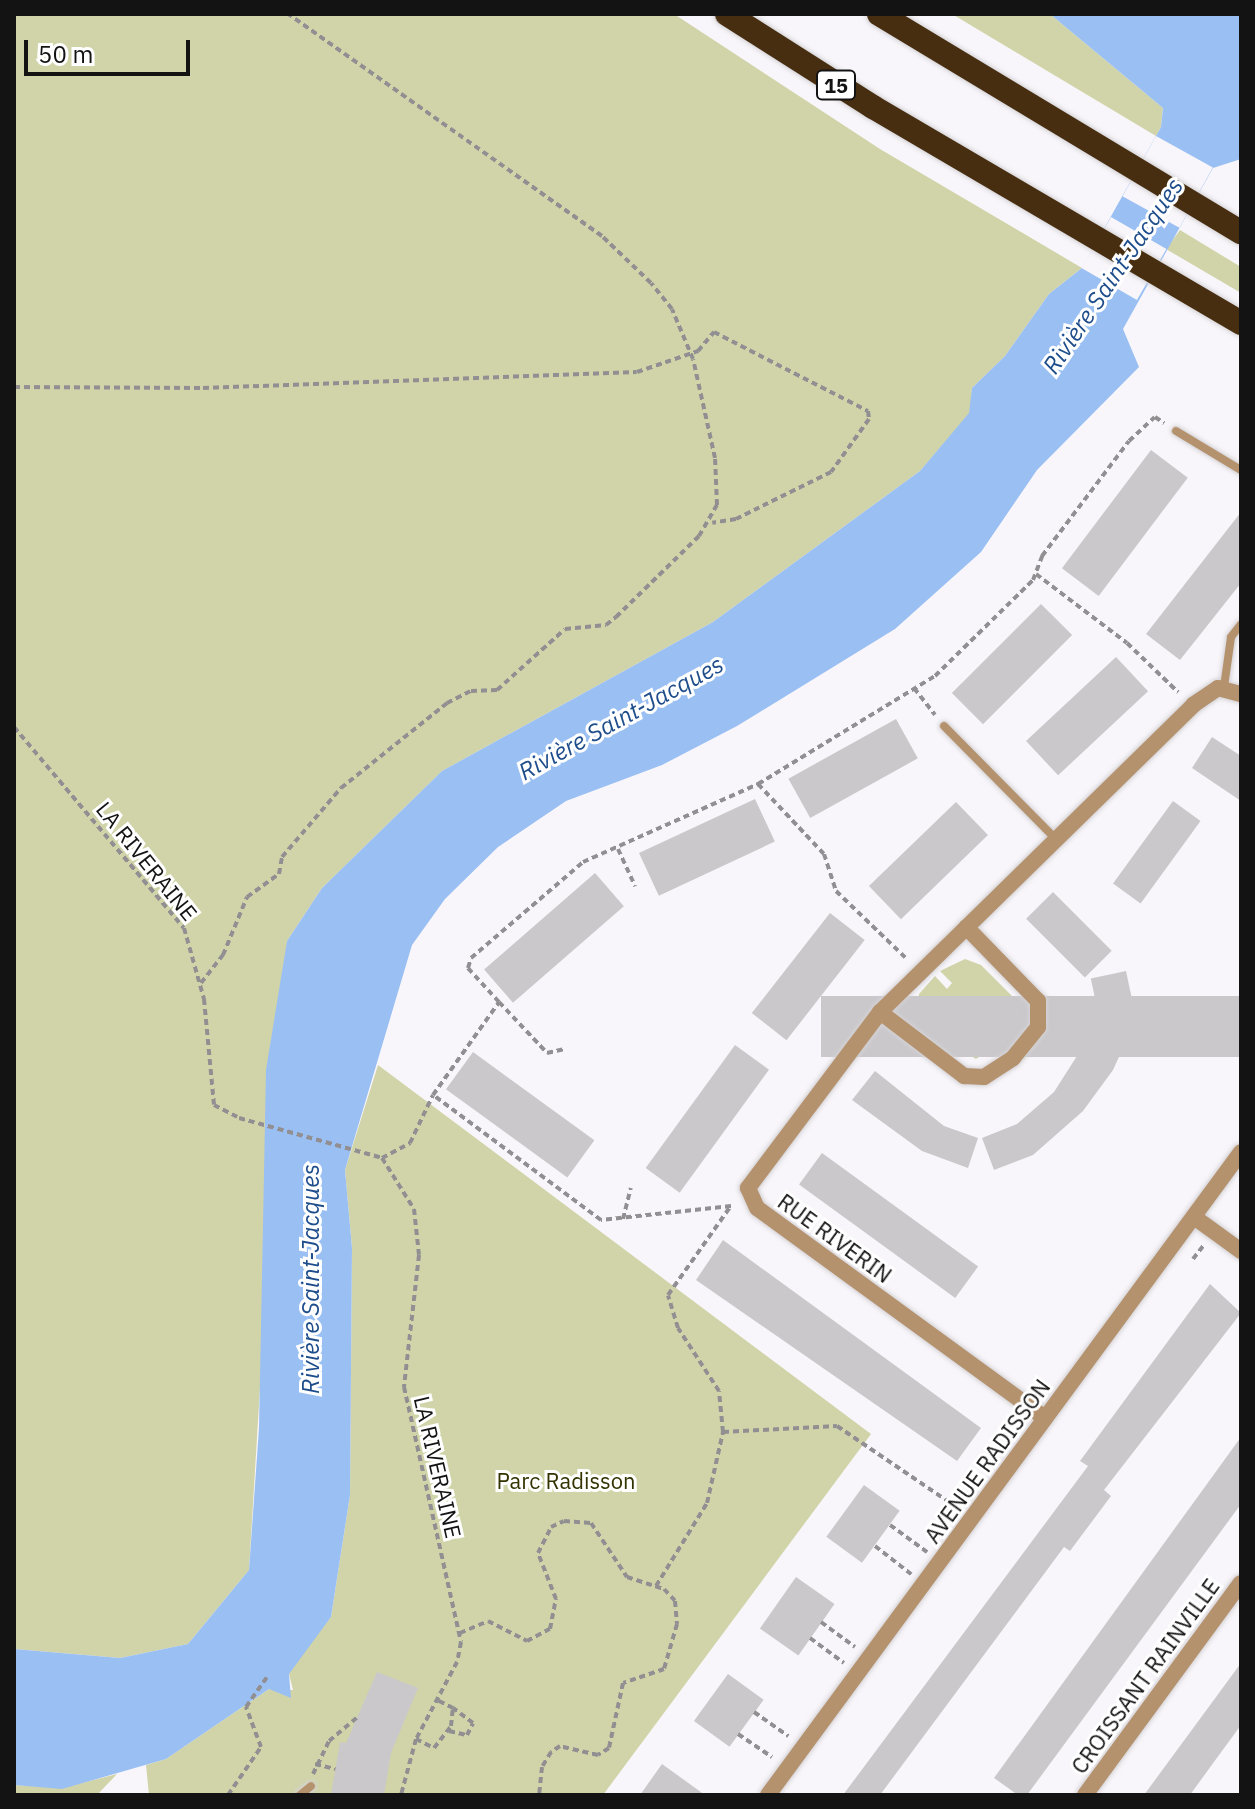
<!DOCTYPE html>
<html>
<head>
<meta charset="utf-8">
<style>
	body { margin:0 }
	#map { position:relative; width:1255px; height:1809px; overflow:hidden; background:#f8f6fa; font-family:"IBM Plex Sans",sans-serif }
	div>[style] { position:absolute }
	[style*='--x'] { left:calc(var(--x)*1px); top:calc(var(--y)*1px); width:calc(var(--w)*1px); rotate:calc(var(--a)*1deg) }
	.green>* { inset:0; background:#d1d4a9 }
	.water>* { inset:0; background:#9abff3 }
	.pier>* { inset:0; background:#f8f6fa; transform-origin:0 0 }
	.building>* { inset:0; background:#cac8cb; transform-origin:0 0 }
	.path>* { height:4px; margin-top:-2px; transform-origin:0; background:repeating-linear-gradient(90deg,#918f92 0 6px,transparent 0 10px) }
	.roads { filter:drop-shadow(0 0 2px #d4d2d5) drop-shadow(0 0 2px #d4d2d5) }
	.lane>* { height:8px; margin:-4px; padding:0 4px; transform-origin:4px; border-radius:4px; background:#b5926e }
	.street>* { height:16px; margin:-8px; padding:0 8px; transform-origin:8px; border-radius:8px; background:#b5926e }
	.highway>* { height:24px; margin:-12px; padding:0 12px; transform-origin:12px; border-radius:12px; background:#482e10 }
	span { translate:-50% -50%; white-space:nowrap; text-align:center; line-height:1.15; -webkit-text-stroke:6px #fff; paint-order:stroke }
	.shield-label span { padding:2px 6px; background:#fff; border:2px solid; border-radius:6px; -webkit-text-stroke-width:0 }
	.shield-label { font-size:20px; color:#141314; font-weight:700 }
	.street-label { font-size:22px; color:#141314 }
	.park-label { font-size:22px; color:#323300 }
	.water-label { font-size:24px; color:#1e4d8b; font-style:italic }
	.frame { position:absolute; inset:0; border:16px solid #141314; pointer-events:none }
	.scale { position:absolute; left:24px; top:40px; width:166px; height:36px; box-sizing:border-box; border:4px solid #141314; border-top:0; padding-left:10px; font-size:24px; line-height:28px; white-space:nowrap; color:#141314; -webkit-text-stroke:6px #fff; paint-order:stroke }
</style>
</head>
<body>
<div id="map">
	<div class="green">
		<div style="clip-path:polygon(14px 14px,674px 14px,880px 149px,1082px 268px,1049px 294px,1005px 356px,972px 388px,970px 413px,920px 471px,713px 622px,442px 771px,322px 888px,287px 941px,249px 1570px,188px 1644px,120px 1658px,14px 1649px)"></div>
		<div style="clip-path:polygon(952px 14px,1050px 14px,1163px 108px,1161px 127px,1156px 136px)"></div>
		<div style="clip-path:polygon(1180px 230px,1241px 267px,1241px 293px,1166px 249px)"></div>
		<div style="clip-path:polygon(965px 959px,981px 965px,1013px 997px,1021px 1016px,1014px 1034px,976px 1059px,926px 1030px,916px 1012px,919px 994px,935px 976px,947px 989px,952px 983px,940px 971px)"></div>
		<div style="clip-path:polygon(378px 1065px,871px 1434px,603px 1795px,149px 1795px,146px 1765px,166px 1759px,269px 1689px,293px 1690px,289px 1674px,296px 1660px,331px 1617px,350px 1495px,352px 1248px,345px 1170px)"></div>
		<div style="clip-path:polygon(117px 1774px,97px 1795px,14px 1795px,14px 1785px,62px 1788px)"></div>
	</div>
	<div class="water">
		<div style="clip-path:polygon(1050px 14px,1241px 14px,1241px 159px,1213px 168px,1123px 329px,1139px 367px,1037px 470px,981px 552px,895px 629px,737px 726px,662px 765px,566px 801px,498px 847px,445px 899px,412px 945px,345px 1170px,352px 1248px,350px 1495px,331px 1617px,289px 1674px,291px 1698px,269px 1689px,166px 1759px,62px 1789px,14px 1785px,14px 1649px,120px 1658px,188px 1644px,249px 1570px,259px 1428px,266px 1070px,287px 941px,322px 888px,442px 771px,713px 622px,920px 471px,969px 413px,972px 388px,1005px 356px,1049px 294px,1082px 268px,1161px 127px,1163px 108px)"></div>
	</div>
	<div class="pier">
		<div style="left:1156px;top:136px;width:65px;height:69px;rotate:29deg"></div>
		<div style="left:1111px;top:217px;width:64px;height:59px;rotate:30deg"></div>
	</div>
	<div class="building">
		<div style="left:1151px;top:450px;width:46px;height:148px;rotate:37deg"></div>
		<div style="clip-path:polygon(1241px 512px,1241px 583px,1180px 660px,1146px 634px)"></div>
		<div style="left:1041px;top:604px;width:44px;height:126px;rotate:45deg"></div>
		<div style="left:1116px;top:657px;width:47px;height:123px;rotate:47deg"></div>
		<div style="left:896px;top:719px;width:45px;height:123px;rotate:61deg"></div>
		<div style="clip-path:polygon(1212px 737px,1241px 756px,1241px 801px,1192px 768px)"></div>
		<div style="left:755px;top:799px;width:47px;height:128px;rotate:65deg"></div>
		<div style="left:1173px;top:801px;width:34px;height:102px;rotate:36deg"></div>
		<div style="left:956px;top:802px;width:46px;height:121px;rotate:46deg"></div>
		<div style="left:595px;top:873px;width:44px;height:147px;rotate:49deg"></div>
		<div style="left:1053px;top:892px;width:83px;height:38px;rotate:45deg"></div>
		<div style="left:830px;top:913px;width:44px;height:127px;rotate:38deg"></div>
		<div style="left:1126px;top:971px;width:38px;height:36px;rotate:78deg"></div>
		<div style="left:1241px;top:996px;width:61px;height:420px;rotate:90deg"></div>
		<div style="clip-path:polygon(1098px 1023px,1128px 1037px,1113px 1070px,1083px 1111px,1033px 1155px,994px 1170px,982px 1138px,1017px 1124px,1054px 1092px)"></div>
		<div style="left:735px;top:1045px;width:42px;height:152px;rotate:36deg"></div>
		<div style="left:473px;top:1052px;width:150px;height:46px;rotate:36deg"></div>
		<div style="clip-path:polygon(875px 1071px,944px 1126px,978px 1138px,968px 1168px,922px 1151px,852px 1100px)"></div>
		<div style="left:822px;top:1153px;width:193px;height:39px;rotate:36deg"></div>
		<div style="clip-path:polygon(723px 1240px,981px 1428px,957px 1461px,696px 1280px)"></div>
		<div style="clip-path:polygon(1210px 1284px,1241px 1313px,1104px 1490px,1111px 1496px,1070px 1551px,1064px 1547px,880px 1795px,843px 1795px,1088px 1466px,1080px 1461px)"></div>
		<div style="clip-path:polygon(1241px 1437px,1241px 1504px,1027px 1795px,1018px 1795px,994px 1778px)"></div>
		<div style="left:864px;top:1485px;width:44px;height:64px;rotate:36deg"></div>
		<div style="left:796px;top:1577px;width:47px;height:63px;rotate:35deg"></div>
		<div style="clip-path:polygon(1241px 1663px,1241px 1725px,1211px 1766px,1190px 1795px,1144px 1795px)"></div>
		<div style="clip-path:polygon(377px 1672px,418px 1688px,391px 1753px,384px 1795px,331px 1795px,340px 1742px,346px 1743px)"></div>
		<div style="left:728px;top:1674px;width:44px;height:58px;rotate:36deg"></div>
		<div style="clip-path:polygon(662px 1764px,705px 1795px,640px 1795px)"></div>
	</div>
	<div class="path">
		<div style="--x:14;--y:387;--w:189;--a:0.3"></div>
		<div style="--x:203;--y:388;--w:434;--a:-2.1"></div>
		<div style="--x:637;--y:372;--w:65;--a:-19"></div>
		<div style="--x:698;--y:351;--w:25;--a:-50"></div>
		<div style="--x:714;--y:332;--w:173;--a:27.2"></div>
		<div style="--x:868;--y:411;--w:8;--a:83"></div>
		<div style="--x:869;--y:419;--w:65;--a:125.6"></div>
		<div style="--x:831;--y:472;--w:106;--a:153.7"></div>
		<div style="--x:736;--y:519;--w:24;--a:171"></div>
		<div style="--x:1036;--y:574;--w:114;--a:37.2"></div>
		<div style="--x:1127;--y:643;--w:71;--a:43.9"></div>
		<div style="--x:914;--y:688;--w:34;--a:52"></div>
		<div style="--x:14;--y:727;--w:263;--a:49.8"></div>
		<div style="--x:184;--y:928;--w:74;--a:74.3"></div>
		<div style="--x:204;--y:999;--w:106;--a:84.6"></div>
		<div style="--x:214;--y:1105;--w:28;--a:27"></div>
		<div style="--x:239;--y:1118;--w:148;--a:15.6"></div>
		<div style="--x:382;--y:1158;--w:60;--a:57.9"></div>
		<div style="--x:414;--y:1209;--w:46;--a:83.8"></div>
		<div style="--x:419;--y:1255;--w:133;--a:96.5"></div>
		<div style="--x:404;--y:1387;--w:261;--a:77.4"></div>
		<div style="--x:461;--y:1642;--w:20;--a:101"></div>
		<div style="--x:457;--y:1662;--w:87;--a:118"></div>
		<div style="--x:416;--y:1739;--w:58;--a:105"></div>
		<div style="--x:758;--y:784;--w:96;--a:46.7"></div>
		<div style="--x:824;--y:854;--w:39;--a:72"></div>
		<div style="--x:836;--y:891;--w:98;--a:43.8"></div>
		<div style="--x:618;--y:849;--w:41;--a:65.3"></div>
		<div style="--x:201;--y:983;--w:36;--a:-52"></div>
		<div style="--x:223;--y:955;--w:63;--a:-67.5"></div>
		<div style="--x:247;--y:897;--w:39;--a:-36"></div>
		<div style="--x:279;--y:874;--w:17;--a:-80"></div>
		<div style="--x:282;--y:857;--w:91;--a:-49.5"></div>
		<div style="--x:341;--y:788;--w:136;--a:-38.7"></div>
		<div style="--x:447;--y:703;--w:27;--a:-27"></div>
		<div style="--x:471;--y:691;--w:26;--a:-2"></div>
		<div style="--x:497;--y:690;--w:91;--a:-41.9"></div>
		<div style="--x:565;--y:629;--w:41;--a:-5.6"></div>
		<div style="--x:606;--y:625;--w:13;--a:-39"></div>
		<div style="--x:616;--y:617;--w:116;--a:-44.3"></div>
		<div style="--x:699;--y:536;--w:36;--a:-60"></div>
		<div style="--x:717;--y:505;--w:47;--a:-92.4"></div>
		<div style="--x:715;--y:458;--w:101;--a:-102.5"></div>
		<div style="--x:693;--y:359;--w:54;--a:-112.8"></div>
		<div style="--x:672;--y:309;--w:33;--a:-129"></div>
		<div style="--x:651;--y:283;--w:68;--a:-136.2"></div>
		<div style="--x:602;--y:236;--w:385;--a:-144.7"></div>
		<div style="--x:499;--y:1002;--w:70;--a:46.7"></div>
		<div style="--x:547;--y:1053;--w:18;--a:-13"></div>
		<div style="--x:382;--y:1158;--w:32;--a:-28"></div>
		<div style="--x:410;--y:1143;--w:53;--a:-64.4"></div>
		<div style="--x:731;--y:1206;--w:131;--a:173.9"></div>
		<div style="--x:601;--y:1220;--w:209;--a:-143.3"></div>
		<div style="--x:433;--y:1095;--w:114;--a:-54.6"></div>
		<div style="--x:499;--y:1002;--w:46;--a:-132.4"></div>
		<div style="--x:468;--y:968;--w:10;--a:-73"></div>
		<div style="--x:471;--y:958;--w:148;--a:-40.6"></div>
		<div style="--x:583;--y:862;--w:192;--a:-24"></div>
		<div style="--x:758;--y:784;--w:207;--a:-31.4"></div>
		<div style="--x:935;--y:676;--w:137;--a:-44.4"></div>
		<div style="--x:1033;--y:580;--w:26;--a:-69"></div>
		<div style="--x:1042;--y:556;--w:144;--a:-52.9"></div>
		<div style="--x:1129;--y:441;--w:35;--a:-43"></div>
		<div style="--x:1155;--y:417;--w:11;--a:34"></div>
		<div style="--x:623;--y:1219;--w:32;--a:-76"></div>
		<div style="--x:1193;--y:1259;--w:18;--a:-52"></div>
		<div style="--x:723;--y:1432;--w:114;--a:-3"></div>
		<div style="--x:837;--y:1426;--w:148;--a:34.2"></div>
		<div style="--x:890;--y:1525;--w:46;--a:36.1"></div>
		<div style="--x:875;--y:1546;--w:46;--a:37.9"></div>
		<div style="--x:656;--y:1586;--w:97;--a:-58.4"></div>
		<div style="--x:707;--y:1503;--w:73;--a:-77.3"></div>
		<div style="--x:723;--y:1432;--w:41;--a:-95.6"></div>
		<div style="--x:719;--y:1391;--w:75;--a:-123.1"></div>
		<div style="--x:678;--y:1328;--w:34;--a:-107"></div>
		<div style="--x:668;--y:1295;--w:108;--a:-54.8"></div>
		<div style="--x:821;--y:1622;--w:42;--a:36.3"></div>
		<div style="--x:460;--y:1633;--w:30;--a:-23"></div>
		<div style="--x:488;--y:1621;--w:44;--a:27.1"></div>
		<div style="--x:527;--y:1641;--w:26;--a:-28"></div>
		<div style="--x:550;--y:1629;--w:31;--a:-79"></div>
		<div style="--x:556;--y:1599;--w:49;--a:-111.4"></div>
		<div style="--x:538;--y:1553;--w:29;--a:-63"></div>
		<div style="--x:551;--y:1527;--w:14;--a:-25"></div>
		<div style="--x:564;--y:1521;--w:27;--a:4"></div>
		<div style="--x:591;--y:1523;--w:65;--a:56.3"></div>
		<div style="--x:627;--y:1577;--w:39;--a:18"></div>
		<div style="--x:664;--y:1589;--w:16;--a:47"></div>
		<div style="--x:675;--y:1601;--w:23;--a:85"></div>
		<div style="--x:677;--y:1624;--w:47;--a:106.1"></div>
		<div style="--x:664;--y:1669;--w:43;--a:161.1"></div>
		<div style="--x:623;--y:1683;--w:66;--a:102.2"></div>
		<div style="--x:609;--y:1748;--w:13;--a:148"></div>
		<div style="--x:598;--y:1755;--w:39;--a:-167"></div>
		<div style="--x:560;--y:1746;--w:11;--a:146"></div>
		<div style="--x:551;--y:1752;--w:17;--a:121"></div>
		<div style="--x:542;--y:1767;--w:28;--a:96"></div>
		<div style="--x:810;--y:1638;--w:42;--a:36.3"></div>
		<div style="--x:754;--y:1712;--w:42;--a:35.2"></div>
		<div style="--x:449;--y:1731;--w:18;--a:13"></div>
		<div style="--x:467;--y:1735;--w:13;--a:-63"></div>
		<div style="--x:473;--y:1723;--w:25;--a:-143"></div>
		<div style="--x:738;--y:1734;--w:41;--a:34.1"></div>
		<div style="--x:416;--y:1739;--w:20;--a:27"></div>
		<div style="--x:434;--y:1748;--w:28;--a:-52"></div>
		<div style="--x:451;--y:1726;--w:18;--a:-84"></div>
		<div style="--x:453;--y:1708;--w:20;--a:-153"></div>
		<div style="--x:315;--y:1764;--w:21;--a:14"></div>
		<div style="--x:313;--y:1774;--w:37;--a:-64"></div>
		<div style="--x:329;--y:1741;--w:40;--a:-40"></div>
		<div style="--x:228;--y:1795;--w:58;--a:-55.5"></div>
		<div style="--x:261;--y:1747;--w:43;--a:-110.6"></div>
		<div style="--x:246;--y:1707;--w:39;--a:-55"></div>
	</div>
	<div class="roads">
		<div class="lane">
			<div style="--x:1176;--y:431;--w:76;--a:31"></div>
			<div style="--x:1224;--y:687;--w:50;--a:-82"></div>
			<div style="--x:1231;--y:637;--w:16;--a:-52"></div>
			<div style="--x:944;--y:726;--w:159;--a:45.3"></div>
			<div style="--x:300;--y:1795;--w:14;--a:-39"></div>
		</div>
		<div class="street">
			<div style="--x:880;--y:1012;--w:106;--a:37.3"></div>
			<div style="--x:964;--y:1076;--w:20;--a:3"></div>
			<div style="--x:984;--y:1077;--w:35;--a:-33"></div>
			<div style="--x:1013;--y:1058;--w:40;--a:-51"></div>
			<div style="--x:1038;--y:1027;--w:26;--a:-90"></div>
			<div style="--x:1038;--y:1001;--w:103;--a:-134.2"></div>
			<div style="--x:1194;--y:1217;--w:58;--a:35.9"></div>
			<div style="--x:1045;--y:1418;--w:356;--a:-143.9"></div>
			<div style="--x:757;--y:1208;--w:22;--a:-114"></div>
			<div style="--x:748;--y:1188;--w:220;--a:-53.1"></div>
			<div style="--x:880;--y:1012;--w:438;--a:-44.4"></div>
			<div style="--x:1193;--y:705;--w:30;--a:-34"></div>
			<div style="--x:1218;--y:688;--w:24;--a:15"></div>
			<div style="--x:768;--y:1795;--w:798;--a:-53.66"></div>
			<div style="--x:1085;--y:1795;--w:263;--a:-53.7"></div>
		</div>
		<div class="highway">
			<div style="--x:727;--y:14;--w:173;--a:32.5"></div>
			<div style="--x:873;--y:107;--w:427;--a:30.4"></div>
			<div style="--x:879;--y:14;--w:423;--a:31.1"></div>
		</div>
	</div>
	<div class="shield-label">
		<span style="left:836px;top:85px">15</span>
	</div>
	<div class="street-label">
		<span style="left:147px;top:861px;rotate:51deg">LA RIVERAINE</span>
		<span style="left:835px;top:1238px;rotate:36deg">RUE RIVERIN</span>
		<span style="left:987px;top:1461px;rotate:-54deg">AVENUE RADISSON</span>
		<span style="left:438px;top:1467px;rotate:77deg">LA RIVERAINE</span>
		<span style="left:1145px;top:1676px;rotate:-54deg">CROISSANT RAINVILLE</span>
	</div>
	<div class="park-label">
		<span style="left:566px;top:1481px">Parc Radisson</span>
	</div>
	<div class="water-label">
		<span style="left:1113px;top:276px;rotate:-56deg">Rivière Saint-Jacques</span>
		<span style="left:621px;top:718px;rotate:-29deg">Rivière Saint-Jacques</span>
		<span style="left:311px;top:1279px;rotate:-90deg">Rivière Saint-Jacques</span>
	</div>
	<div class="frame"></div>
	<div class="scale">50 m</div>
</div>
</body>
</html>
